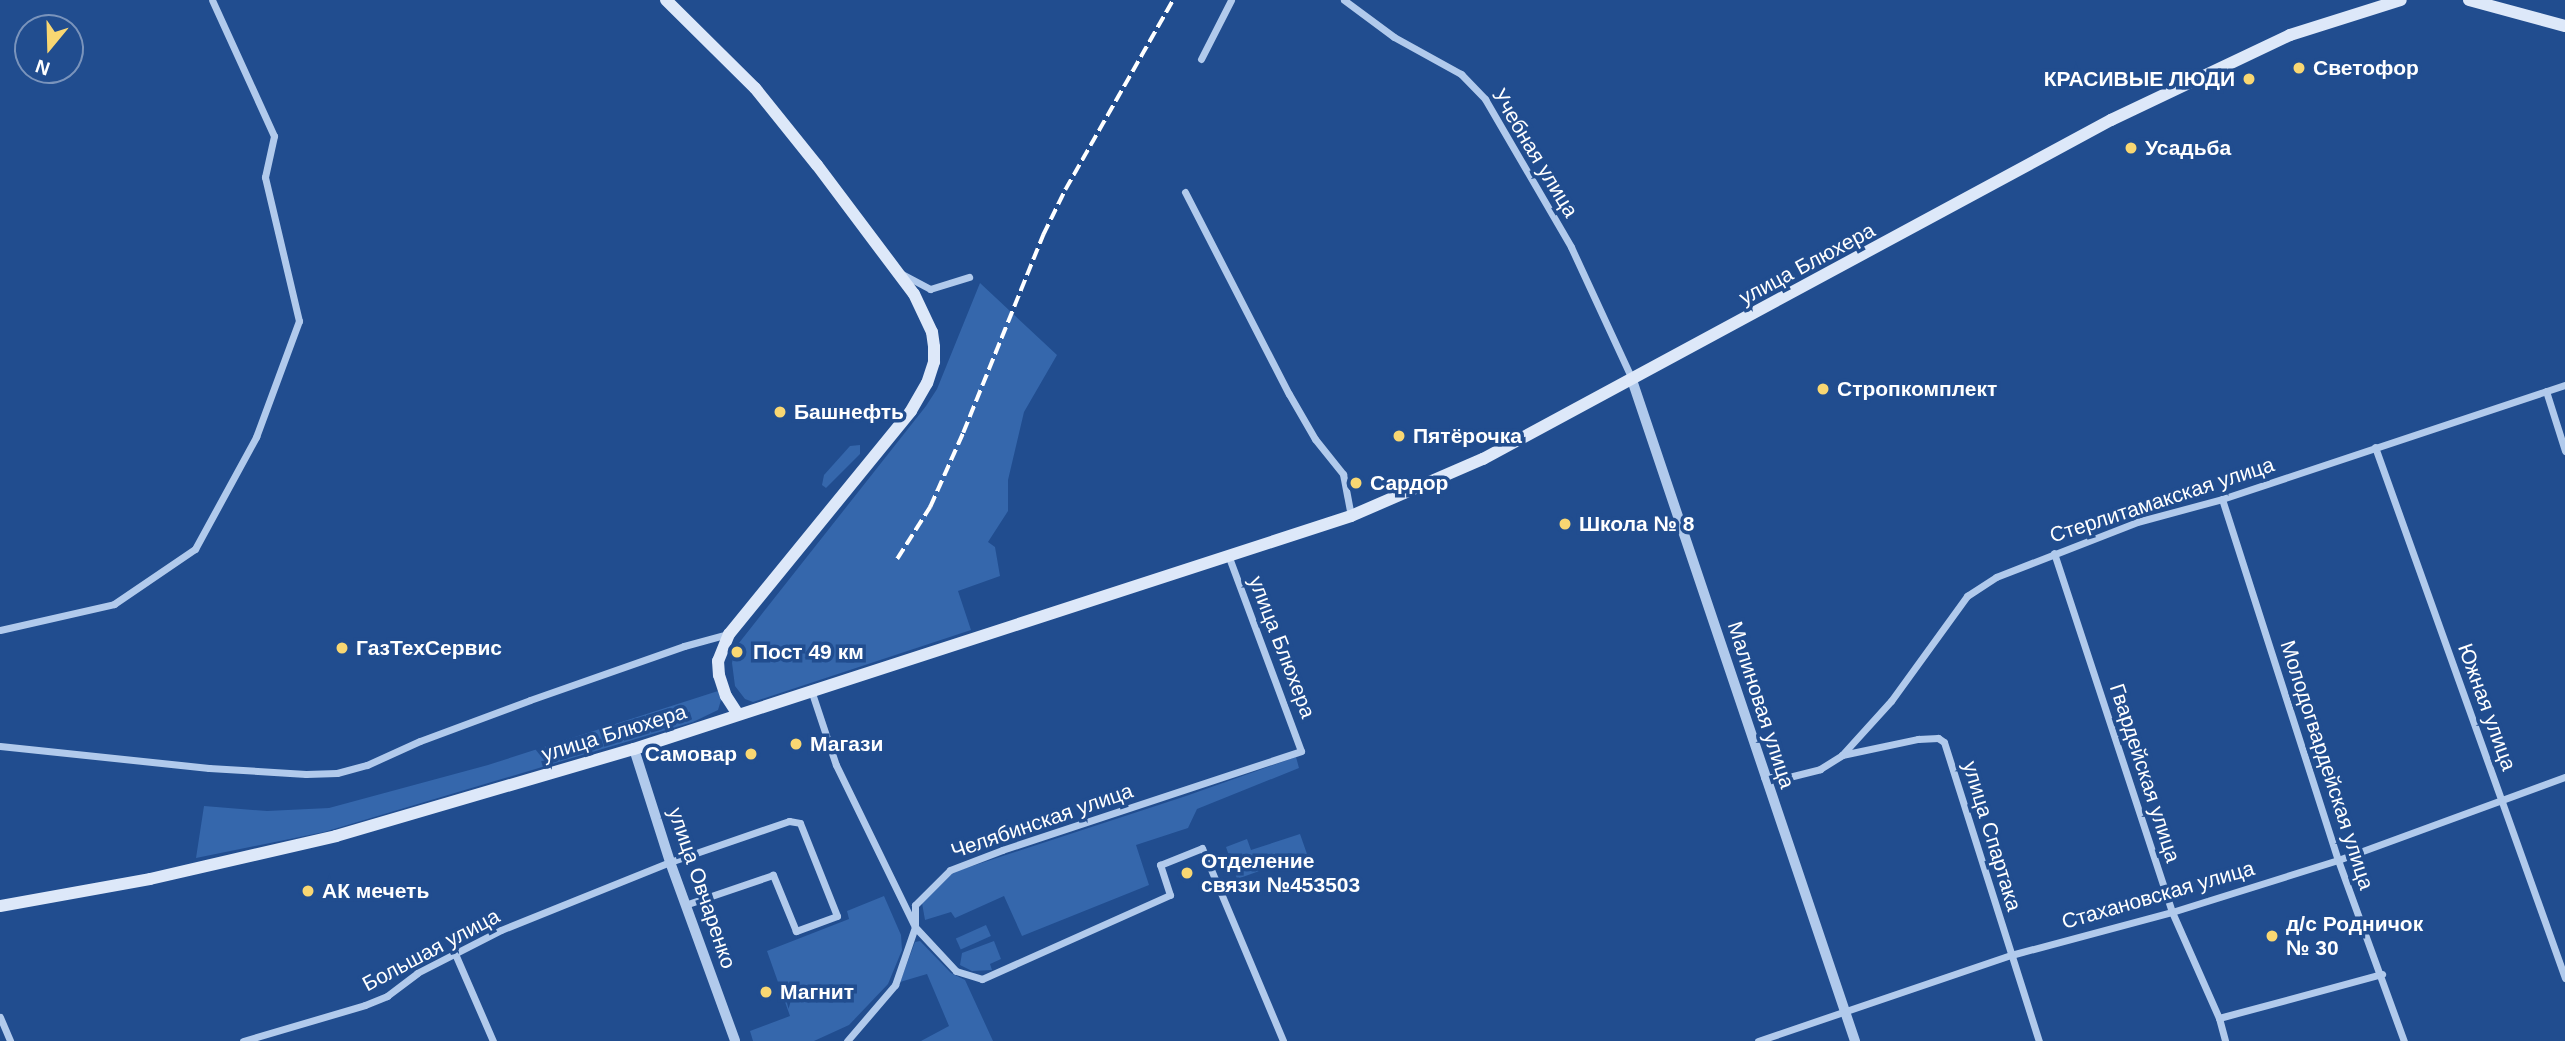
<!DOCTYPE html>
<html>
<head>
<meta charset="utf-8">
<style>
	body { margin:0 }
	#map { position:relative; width:2565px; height:1041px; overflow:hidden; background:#214d8f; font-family:Helvetica,sans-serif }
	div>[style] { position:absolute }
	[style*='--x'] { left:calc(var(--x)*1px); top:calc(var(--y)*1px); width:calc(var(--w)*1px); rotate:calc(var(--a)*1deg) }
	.green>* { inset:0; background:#3567ac; transform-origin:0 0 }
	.minor>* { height:7px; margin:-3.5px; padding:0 3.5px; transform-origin:3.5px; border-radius:3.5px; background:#b1caec }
	.tertiary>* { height:10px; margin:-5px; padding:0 5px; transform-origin:5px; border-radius:5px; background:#b1caec }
	.secondary>* { height:12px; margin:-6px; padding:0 6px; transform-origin:6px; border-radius:6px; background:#dde8f9 }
	.rail>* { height:3.5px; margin-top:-1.75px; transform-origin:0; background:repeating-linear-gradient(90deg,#fff 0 12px,transparent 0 17px) }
	.dots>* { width:19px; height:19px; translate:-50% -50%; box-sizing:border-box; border:4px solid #214d8f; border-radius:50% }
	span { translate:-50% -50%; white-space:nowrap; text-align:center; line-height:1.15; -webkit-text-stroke:7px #214d8f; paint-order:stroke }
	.poi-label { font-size:21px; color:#fff; font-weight:700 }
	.left { translate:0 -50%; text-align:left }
	.right { translate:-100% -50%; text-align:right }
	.street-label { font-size:21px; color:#fff }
	.north { position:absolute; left:14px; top:14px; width:70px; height:70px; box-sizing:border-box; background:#214d8f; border:2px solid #7a94bc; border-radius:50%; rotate:199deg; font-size:19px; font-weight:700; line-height:28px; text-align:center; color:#fff }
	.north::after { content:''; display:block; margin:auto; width:24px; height:32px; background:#f9d772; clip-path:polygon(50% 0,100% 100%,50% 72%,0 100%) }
</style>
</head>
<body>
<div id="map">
	<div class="green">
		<div style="clip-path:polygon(980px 283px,1057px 355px,1024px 412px,1008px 480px,1008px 511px,988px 542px,995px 547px,1000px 576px,958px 591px,971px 630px,753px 702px,745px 699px,735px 686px,732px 663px,735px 648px,926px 406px,937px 389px)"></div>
		<div style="clip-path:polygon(860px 445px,860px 454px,826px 488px,822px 485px,824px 475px,850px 446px)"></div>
		<div style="clip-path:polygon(718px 691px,721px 700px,718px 710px,693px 722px,324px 832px,196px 858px,204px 806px,267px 811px,329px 808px,488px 765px)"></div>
		<div style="clip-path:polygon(1296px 757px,1299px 768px,1197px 809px,1188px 828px,1136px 845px,1149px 885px,1022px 936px,1004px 896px,955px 918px,951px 912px,925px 920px,922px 903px,954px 872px,1186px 796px)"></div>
		<div style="clip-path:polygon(1300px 834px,1307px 854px,1237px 879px,1226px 847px,1247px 839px,1251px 850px)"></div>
		<div style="clip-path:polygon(884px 896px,901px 935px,902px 950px,888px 984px,849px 1025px,814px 1041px,753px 1041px,750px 1031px,790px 1016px,767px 951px,849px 919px,847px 911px)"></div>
		<div style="left:986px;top:925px;width:12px;height:33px;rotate:66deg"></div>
		<div style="clip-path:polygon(920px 941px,951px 973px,965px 980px,993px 1041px,921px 1041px,949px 1026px,927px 974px,900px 982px,915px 942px)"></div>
		<div style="clip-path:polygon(994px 941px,1001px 959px,990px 964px,992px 970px,972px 971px,960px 965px,962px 953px)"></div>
	</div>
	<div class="minor">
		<div style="--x:1344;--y:0;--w:62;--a:36.5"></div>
		<div style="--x:1394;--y:37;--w:77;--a:28.9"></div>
		<div style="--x:1461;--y:74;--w:35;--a:46"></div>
		<div style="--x:1485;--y:99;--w:171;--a:59.8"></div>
		<div style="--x:1571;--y:247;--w:145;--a:65.2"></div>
		<div style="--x:1201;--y:59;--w:66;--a:-63"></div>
		<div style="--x:1185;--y:192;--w:227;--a:62.8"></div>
		<div style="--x:1289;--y:394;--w:52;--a:60"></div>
		<div style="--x:1315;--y:439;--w:45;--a:51.3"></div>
		<div style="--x:1343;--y:474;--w:43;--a:79.2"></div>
		<div style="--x:902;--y:274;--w:32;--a:28"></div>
		<div style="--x:930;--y:289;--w:41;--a:-17.1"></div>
		<div style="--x:2546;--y:391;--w:63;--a:72.4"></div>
		<div style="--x:2375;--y:447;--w:564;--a:70.31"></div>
		<div style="--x:2222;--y:499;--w:379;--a:72.2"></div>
		<div style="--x:2338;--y:860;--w:193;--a:70"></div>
		<div style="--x:2054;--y:553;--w:378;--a:71.8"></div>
		<div style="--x:2172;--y:912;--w:116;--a:66.1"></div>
		<div style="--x:2219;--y:1018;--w:24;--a:75"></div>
		<div style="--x:0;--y:630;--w:117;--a:-12.8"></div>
		<div style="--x:114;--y:604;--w:98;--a:-34.2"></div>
		<div style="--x:195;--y:549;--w:128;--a:-61.4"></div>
		<div style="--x:256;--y:437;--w:124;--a:-69.7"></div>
		<div style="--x:299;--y:321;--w:148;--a:-103.3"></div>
		<div style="--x:265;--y:177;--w:42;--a:-77.6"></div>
		<div style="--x:274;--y:136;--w:149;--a:-114.5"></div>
		<div style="--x:811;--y:690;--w:79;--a:71.6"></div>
		<div style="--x:836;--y:765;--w:180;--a:64"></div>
		<div style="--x:915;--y:927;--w:60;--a:47"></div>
		<div style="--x:956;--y:971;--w:27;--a:17"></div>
		<div style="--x:982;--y:979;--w:206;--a:-24.1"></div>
		<div style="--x:1170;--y:895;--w:32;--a:-108"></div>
		<div style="--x:1160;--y:865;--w:45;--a:-22"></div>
		<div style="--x:1202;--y:848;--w:209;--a:67.2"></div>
		<div style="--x:0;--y:746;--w:210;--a:6"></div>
		<div style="--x:209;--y:768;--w:97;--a:3.5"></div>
		<div style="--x:306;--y:774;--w:31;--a:-2"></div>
		<div style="--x:337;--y:773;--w:31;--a:-15"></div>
		<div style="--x:367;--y:765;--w:58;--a:-24.4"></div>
		<div style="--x:420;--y:741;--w:117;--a:-20.4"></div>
		<div style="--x:530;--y:700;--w:163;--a:-19.3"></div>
		<div style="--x:684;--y:646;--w:46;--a:-15.3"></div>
		<div style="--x:1842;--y:755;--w:78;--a:-11.9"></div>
		<div style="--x:1918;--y:739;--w:20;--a:-3"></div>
		<div style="--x:1938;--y:738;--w:7;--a:34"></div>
		<div style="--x:1944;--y:742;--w:314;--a:72.4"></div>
		<div style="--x:1764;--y:777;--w:25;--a:0"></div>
		<div style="--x:1789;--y:777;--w:32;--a:-14"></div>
		<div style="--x:1820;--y:769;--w:26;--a:-32"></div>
		<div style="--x:1842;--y:755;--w:73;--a:-47.8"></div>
		<div style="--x:1891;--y:701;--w:130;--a:-54.1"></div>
		<div style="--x:1967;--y:596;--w:35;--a:-33"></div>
		<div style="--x:1996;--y:577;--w:151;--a:-21.3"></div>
		<div style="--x:2137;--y:522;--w:88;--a:-15.1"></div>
		<div style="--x:2222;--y:499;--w:361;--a:-18.4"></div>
		<div style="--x:456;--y:956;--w:93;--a:66.5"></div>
		<div style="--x:0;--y:1017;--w:26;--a:67"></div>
		<div style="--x:2219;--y:1018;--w:169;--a:-15.1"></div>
		<div style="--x:243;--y:1041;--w:127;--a:-16.4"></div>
		<div style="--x:365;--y:1005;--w:24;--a:-22"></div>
		<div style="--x:387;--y:996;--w:38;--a:-37"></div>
		<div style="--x:417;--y:973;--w:94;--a:-27.1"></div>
		<div style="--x:501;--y:930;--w:182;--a:-21.9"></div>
		<div style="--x:670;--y:862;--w:126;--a:-19"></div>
		<div style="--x:789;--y:821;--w:11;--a:10"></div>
		<div style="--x:800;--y:823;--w:100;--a:68.3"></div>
		<div style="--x:837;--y:916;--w:44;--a:159.9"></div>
		<div style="--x:796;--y:931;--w:61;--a:-112.3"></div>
		<div style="--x:773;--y:875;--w:90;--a:161.2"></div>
		<div style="--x:847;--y:1041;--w:74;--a:-49.4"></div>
		<div style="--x:895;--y:985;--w:61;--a:-71"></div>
		<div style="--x:915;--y:927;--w:22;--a:-90"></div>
		<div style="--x:915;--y:905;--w:49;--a:-45"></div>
		<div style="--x:950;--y:870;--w:56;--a:-21"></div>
		<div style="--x:1002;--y:850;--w:315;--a:-18.3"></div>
		<div style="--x:1301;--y:751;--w:207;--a:-110.4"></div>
		<div style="--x:1758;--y:1041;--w:267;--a:-18.8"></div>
		<div style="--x:2011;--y:955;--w:167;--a:-15"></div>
		<div style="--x:2172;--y:912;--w:174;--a:-17.4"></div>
		<div style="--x:2338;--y:860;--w:242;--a:-20.1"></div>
	</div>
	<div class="tertiary">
		<div style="--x:1632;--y:380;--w:698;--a:71.36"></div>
		<div style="--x:634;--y:749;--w:119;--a:72.3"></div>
		<div style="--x:670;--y:862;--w:190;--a:70"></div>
	</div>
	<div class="secondary">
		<div style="--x:666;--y:0;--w:125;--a:44.7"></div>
		<div style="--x:755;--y:88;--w:99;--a:51.2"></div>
		<div style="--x:817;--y:165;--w:161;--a:53.1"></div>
		<div style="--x:914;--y:294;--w:42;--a:64.7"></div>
		<div style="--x:932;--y:332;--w:15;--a:82"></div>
		<div style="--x:934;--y:347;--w:15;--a:90"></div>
		<div style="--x:934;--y:362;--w:22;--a:108"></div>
		<div style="--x:927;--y:383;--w:32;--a:120"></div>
		<div style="--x:911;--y:411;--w:288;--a:129.2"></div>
		<div style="--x:729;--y:634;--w:29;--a:112"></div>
		<div style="--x:718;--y:661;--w:14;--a:86"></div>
		<div style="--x:719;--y:675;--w:22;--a:72"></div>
		<div style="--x:726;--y:696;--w:20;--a:57"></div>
		<div style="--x:2469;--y:0;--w:99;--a:15.2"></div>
		<div style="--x:0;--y:906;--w:152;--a:-10.2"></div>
		<div style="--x:150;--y:879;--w:191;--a:-13"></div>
		<div style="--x:336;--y:836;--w:310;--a:-16.3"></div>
		<div style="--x:634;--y:749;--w:754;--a:-18"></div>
		<div style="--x:1351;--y:516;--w:144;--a:-23.4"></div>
		<div style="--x:1483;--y:459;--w:714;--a:-28.36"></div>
		<div style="--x:2111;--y:120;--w:198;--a:-25.4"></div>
		<div style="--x:2290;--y:35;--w:116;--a:-17.5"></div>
	</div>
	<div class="rail">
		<div style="--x:897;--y:559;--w:62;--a:-57.6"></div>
		<div style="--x:930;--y:507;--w:81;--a:-66"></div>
		<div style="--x:963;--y:433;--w:214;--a:-68"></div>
		<div style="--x:1043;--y:235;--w:50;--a:-63.9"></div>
		<div style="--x:1065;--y:190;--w:219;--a:-60.4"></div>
	</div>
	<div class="dots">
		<div style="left:2299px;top:68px;background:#f9d772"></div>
		<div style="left:2249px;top:79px;background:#f9d772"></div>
		<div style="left:2131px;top:148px;background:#f9d772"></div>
		<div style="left:1823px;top:389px;background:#f9d772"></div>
		<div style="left:780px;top:412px;background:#f9d772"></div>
		<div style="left:1399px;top:436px;background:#f9d772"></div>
		<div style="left:1356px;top:483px;background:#f9d772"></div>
		<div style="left:1565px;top:524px;background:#f9d772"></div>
		<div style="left:342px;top:648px;background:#f9d772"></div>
		<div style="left:737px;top:652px;background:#f9d772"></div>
		<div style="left:796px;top:744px;background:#f9d772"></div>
		<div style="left:751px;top:754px;background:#f9d772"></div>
		<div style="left:1187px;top:873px;background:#f9d772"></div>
		<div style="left:308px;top:891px;background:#f9d772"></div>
		<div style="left:2272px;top:936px;background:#f9d772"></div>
		<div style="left:766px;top:992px;background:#f9d772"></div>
	</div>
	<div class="poi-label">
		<span class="left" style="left:2313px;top:68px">Светофор</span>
		<span class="right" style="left:2235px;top:79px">КРАСИВЫЕ ЛЮДИ</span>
		<span class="left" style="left:2145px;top:148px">Усадьба</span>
		<span class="left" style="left:1837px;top:389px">Стропкомплект</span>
		<span class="left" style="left:794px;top:412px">Башнефть</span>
		<span class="left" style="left:1413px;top:436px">Пятёрочка</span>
		<span class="left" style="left:1370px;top:483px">Сардор</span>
		<span class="left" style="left:1579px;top:524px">Школа № 8</span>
		<span class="left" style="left:356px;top:648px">ГазТехСервис</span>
		<span class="left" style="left:753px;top:652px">Пост 49 км</span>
		<span class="left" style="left:810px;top:744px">Магази</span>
		<span class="right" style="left:737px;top:754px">Самовар</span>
		<span class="left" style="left:1201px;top:873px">Отделение<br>связи №453503</span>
		<span class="left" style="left:322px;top:891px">АК мечеть</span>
		<span class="left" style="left:2286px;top:936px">д/с Родничок<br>№ 30</span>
		<span class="left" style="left:780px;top:992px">Магнит</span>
	</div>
	<div class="street-label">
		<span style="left:1535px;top:153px;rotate:59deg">Учебная улица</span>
		<span style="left:1807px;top:264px;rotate:-28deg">улица Блюхера</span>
		<span style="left:2162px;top:500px;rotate:-18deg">Стерлитамакская улица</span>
		<span style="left:1282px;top:647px;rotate:69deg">улица Блюхера</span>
		<span style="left:1761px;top:705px;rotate:72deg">Малиновая улица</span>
		<span style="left:2487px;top:707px;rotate:70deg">Южная улица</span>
		<span style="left:614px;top:733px;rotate:-17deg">улица Блюхера</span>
		<span style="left:2327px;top:765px;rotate:72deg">Молодогвардейская улица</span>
		<span style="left:2145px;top:773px;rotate:72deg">Гвардейская улица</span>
		<span style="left:1042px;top:821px;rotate:-19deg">Челябинская улица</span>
		<span style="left:1992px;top:836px;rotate:73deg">улица Спартака</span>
		<span style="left:702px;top:888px;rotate:71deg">улица Овчаренко</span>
		<span style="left:2158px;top:895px;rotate:-16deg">Стахановская улица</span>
		<span style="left:431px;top:950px;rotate:-28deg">Большая улица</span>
	</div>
	<div class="north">N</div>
</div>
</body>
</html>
